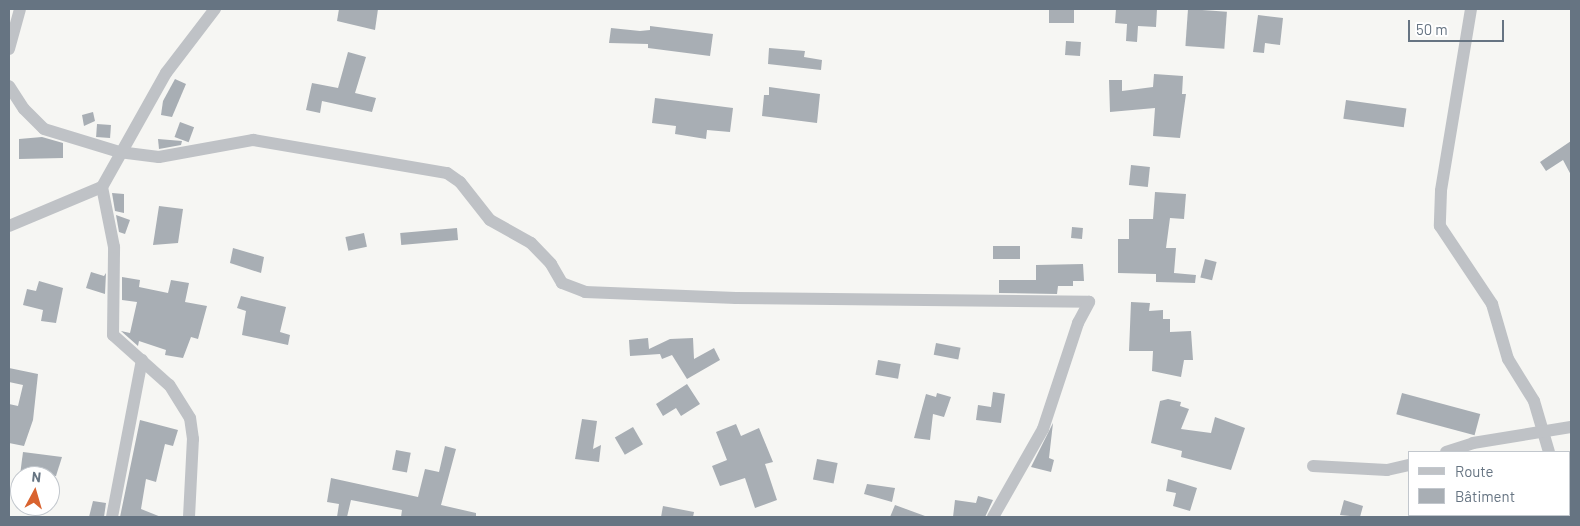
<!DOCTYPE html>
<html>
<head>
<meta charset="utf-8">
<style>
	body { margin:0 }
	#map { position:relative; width:1580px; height:526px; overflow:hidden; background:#f6f6f3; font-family:Barlow,sans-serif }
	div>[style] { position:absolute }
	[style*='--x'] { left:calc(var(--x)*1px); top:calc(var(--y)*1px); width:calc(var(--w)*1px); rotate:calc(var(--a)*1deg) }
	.building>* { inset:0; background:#a8aeb4; transform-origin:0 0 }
	.minor>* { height:12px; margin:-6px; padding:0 6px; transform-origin:6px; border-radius:6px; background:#bfc2c6 }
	span { translate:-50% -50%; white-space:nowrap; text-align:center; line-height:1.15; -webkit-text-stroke:5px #fff; paint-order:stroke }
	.frame { position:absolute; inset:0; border:10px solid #667482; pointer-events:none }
	.legend { position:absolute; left:1408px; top:451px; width:162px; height:65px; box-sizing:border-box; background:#fff; border:1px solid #c2c7cd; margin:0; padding:6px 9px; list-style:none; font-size:15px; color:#667482 }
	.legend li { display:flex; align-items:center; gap:10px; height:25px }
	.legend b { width:25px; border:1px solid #c2c7cd }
	.north { position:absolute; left:10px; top:466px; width:50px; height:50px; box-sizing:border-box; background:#fff; border:1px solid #c2c7cd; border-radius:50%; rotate:6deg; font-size:14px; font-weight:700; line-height:20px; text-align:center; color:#667482 }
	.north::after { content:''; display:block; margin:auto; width:18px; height:22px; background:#d9632f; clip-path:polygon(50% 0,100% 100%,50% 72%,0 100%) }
	.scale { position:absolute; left:1408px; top:20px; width:96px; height:22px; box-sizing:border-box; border:2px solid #667482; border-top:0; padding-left:6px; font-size:15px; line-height:18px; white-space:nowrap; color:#667482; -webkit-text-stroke:4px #fff; paint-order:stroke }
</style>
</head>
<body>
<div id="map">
	<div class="building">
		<div style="clip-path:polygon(339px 9px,378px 9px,375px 30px,337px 21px)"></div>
		<div style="left:1049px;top:9px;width:25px;height:14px"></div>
		<div style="clip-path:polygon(1116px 9px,1157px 9px,1156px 27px,1138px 26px,1137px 42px,1126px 41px,1127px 24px,1115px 23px)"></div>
		<div style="left:1188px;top:9px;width:39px;height:37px;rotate:4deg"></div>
		<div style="clip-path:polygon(1258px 15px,1283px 18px,1280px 45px,1265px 43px,1264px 53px,1253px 52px)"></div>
		<div style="clip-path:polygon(650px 26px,713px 34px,710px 56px,648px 48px,648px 44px,609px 43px,611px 28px,640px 31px,650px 30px)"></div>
		<div style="left:1066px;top:41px;width:15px;height:14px;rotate:4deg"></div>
		<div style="clip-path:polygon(769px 48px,805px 51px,804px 57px,822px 60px,821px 70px,768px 64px)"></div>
		<div style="clip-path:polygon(348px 52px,366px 57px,355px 93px,376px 98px,372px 112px,322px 101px,320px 113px,306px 110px,312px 83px,338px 88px)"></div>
		<div style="clip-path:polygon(1154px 74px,1183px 76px,1182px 94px,1186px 94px,1180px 138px,1153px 136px,1155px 108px,1110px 112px,1109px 80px,1122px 80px,1122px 91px,1153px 87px)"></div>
		<div style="clip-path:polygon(175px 79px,186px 84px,172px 117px,161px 115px,163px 101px)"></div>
		<div style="clip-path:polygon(769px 87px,820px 94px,817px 123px,762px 116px,764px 95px,769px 95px)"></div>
		<div style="clip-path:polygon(655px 98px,733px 108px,730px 132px,707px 130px,706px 139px,675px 134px,676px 126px,652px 123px)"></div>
		<div style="left:1346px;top:100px;width:61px;height:19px;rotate:8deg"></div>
		<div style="clip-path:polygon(93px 112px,95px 121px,84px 126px,82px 115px)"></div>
		<div style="left:180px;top:122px;width:15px;height:16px;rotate:20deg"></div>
		<div style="left:97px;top:124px;width:14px;height:13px;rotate:4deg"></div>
		<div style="clip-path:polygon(42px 137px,63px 143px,63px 158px,19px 159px,19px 139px)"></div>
		<div style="clip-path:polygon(158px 139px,182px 141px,181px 145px,159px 149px)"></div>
		<div style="clip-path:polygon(1571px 141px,1571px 175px,1563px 160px,1546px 171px,1540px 162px)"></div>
		<div style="left:1131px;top:165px;width:19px;height:20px;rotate:6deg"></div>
		<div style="clip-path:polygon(1155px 192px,1186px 194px,1184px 219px,1170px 218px,1166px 248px,1176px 248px,1174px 273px,1196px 275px,1195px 283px,1156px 282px,1156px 274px,1118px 273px,1118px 239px,1129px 239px,1129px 219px,1153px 219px)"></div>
		<div style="clip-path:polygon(112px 193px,124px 194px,124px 213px,115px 211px)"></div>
		<div style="clip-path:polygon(159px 206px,183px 209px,178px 243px,153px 245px)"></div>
		<div style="clip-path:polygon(116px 215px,130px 220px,125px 234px,119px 232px)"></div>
		<div style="left:1072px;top:227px;width:11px;height:11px;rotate:5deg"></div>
		<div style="left:457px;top:228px;width:12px;height:57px;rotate:85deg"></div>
		<div style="left:364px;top:233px;width:14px;height:19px;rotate:78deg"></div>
		<div style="left:993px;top:246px;width:27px;height:13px"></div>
		<div style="clip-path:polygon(233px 248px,264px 257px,261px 273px,230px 263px)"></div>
		<div style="left:1205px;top:259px;width:12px;height:19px;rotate:14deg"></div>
		<div style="clip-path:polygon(1083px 264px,1084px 281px,1073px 281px,1073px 286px,1058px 286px,1057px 294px,999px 293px,999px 280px,1036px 280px,1036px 265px)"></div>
		<div style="clip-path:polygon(91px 272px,104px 276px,106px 273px,105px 294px,86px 288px)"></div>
		<div style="clip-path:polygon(122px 277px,140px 280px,139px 287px,168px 293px,171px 280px,189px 283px,185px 302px,207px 306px,198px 339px,191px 337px,183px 358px,165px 355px,166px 350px,139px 341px,138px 346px,121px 331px,130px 333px,137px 302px,122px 300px)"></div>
		<div style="clip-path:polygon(39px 281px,63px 288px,56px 323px,41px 321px,43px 310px,23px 305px,27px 289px,36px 291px)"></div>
		<div style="clip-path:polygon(241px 296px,286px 307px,280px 332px,290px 335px,288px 345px,242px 335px,246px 311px,237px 308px)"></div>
		<div style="clip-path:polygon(1131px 302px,1150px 303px,1149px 311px,1163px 310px,1163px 319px,1170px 319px,1170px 332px,1191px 331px,1193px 360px,1184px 360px,1181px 377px,1152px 371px,1153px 351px,1129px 351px)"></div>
		<div style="clip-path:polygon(648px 338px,649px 349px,670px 339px,693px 338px,694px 359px,714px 348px,720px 360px,687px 379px,672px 355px,662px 359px,660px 354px,630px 356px,629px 340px)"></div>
		<div style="left:936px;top:343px;width:25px;height:12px;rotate:11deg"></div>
		<div style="left:878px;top:360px;width:23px;height:15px;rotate:10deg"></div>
		<div style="clip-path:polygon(9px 368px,38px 374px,33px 420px,24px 446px,9px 443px,9px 404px,18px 406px,23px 385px,9px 382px)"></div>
		<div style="clip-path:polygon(687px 384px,700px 404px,681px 416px,676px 408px,663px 416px,656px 404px)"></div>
		<div style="clip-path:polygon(993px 392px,1005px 394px,1001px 423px,976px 420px,978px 405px,991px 407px)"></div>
		<div style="clip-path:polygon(937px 393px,951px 397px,944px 417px,933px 414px,930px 440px,914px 438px,926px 394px,936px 397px)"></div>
		<div style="left:1402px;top:393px;width:81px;height:22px;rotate:15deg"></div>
		<div style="clip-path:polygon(1168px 399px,1181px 402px,1180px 406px,1189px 409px,1181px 429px,1211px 433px,1215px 417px,1245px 428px,1231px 470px,1181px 457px,1182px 451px,1151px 443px,1160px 401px)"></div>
		<div style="clip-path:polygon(582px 419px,597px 421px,593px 449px,601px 445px,599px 462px,575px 459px)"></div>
		<div style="clip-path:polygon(140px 420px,178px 430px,173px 446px,165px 444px,156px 482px,146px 479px,141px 509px,161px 517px,120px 517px)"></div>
		<div style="clip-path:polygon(1053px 423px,1049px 458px,1054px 460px,1051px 472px,1031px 467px)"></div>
		<div style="clip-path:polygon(736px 424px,741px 436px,759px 428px,773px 462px,765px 464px,777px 500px,755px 508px,745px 478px,720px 486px,712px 466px,727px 460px,716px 432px)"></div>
		<div style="left:633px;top:427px;width:20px;height:21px;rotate:60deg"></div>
		<div style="clip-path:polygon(445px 446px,456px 449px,441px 505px,476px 513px,476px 517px,401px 517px,402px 510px,351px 500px,347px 517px,337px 517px,339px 504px,327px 502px,331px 478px,418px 497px,425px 469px,439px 472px)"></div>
		<div style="left:396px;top:450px;width:15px;height:20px;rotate:11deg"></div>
		<div style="clip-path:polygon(23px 452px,62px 457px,56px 476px,20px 475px)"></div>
		<div style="left:817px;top:459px;width:21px;height:21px;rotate:11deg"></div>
		<div style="clip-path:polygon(1168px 479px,1197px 488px,1190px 511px,1173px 506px,1176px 493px,1166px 491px)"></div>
		<div style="clip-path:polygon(867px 484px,895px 488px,892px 502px,864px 494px)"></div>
		<div style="clip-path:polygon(978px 496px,993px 500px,985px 517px,953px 517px,955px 500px,976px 503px)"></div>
		<div style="clip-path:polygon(1344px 500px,1363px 506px,1360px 517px,1340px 515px)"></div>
		<div style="clip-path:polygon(93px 501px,106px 503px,104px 517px,89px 517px)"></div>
		<div style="clip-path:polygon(895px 505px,925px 516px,925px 517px,890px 517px)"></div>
		<div style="clip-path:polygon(663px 506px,694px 512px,693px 517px,661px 517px)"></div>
	</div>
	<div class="minor">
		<div style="--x:1471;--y:9;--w:184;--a:99.4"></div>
		<div style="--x:1441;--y:191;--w:35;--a:92"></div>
		<div style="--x:1440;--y:226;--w:94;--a:56.3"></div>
		<div style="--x:1492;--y:304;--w:57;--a:73.8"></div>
		<div style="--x:1508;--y:359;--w:49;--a:58.2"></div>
		<div style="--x:1534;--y:401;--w:53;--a:73.6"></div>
		<div style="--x:9;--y:49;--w:41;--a:-74.6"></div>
		<div style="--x:9;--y:86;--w:27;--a:57"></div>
		<div style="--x:24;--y:109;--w:28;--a:45"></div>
		<div style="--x:44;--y:129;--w:78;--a:17"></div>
		<div style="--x:119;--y:152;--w:40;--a:7.1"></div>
		<div style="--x:159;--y:157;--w:96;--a:-10.3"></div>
		<div style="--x:253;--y:140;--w:197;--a:9.7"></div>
		<div style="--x:447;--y:173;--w:16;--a:35"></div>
		<div style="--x:460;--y:182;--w:48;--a:51.7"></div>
		<div style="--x:490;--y:220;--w:47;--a:29.3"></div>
		<div style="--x:531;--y:243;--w:29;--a:46"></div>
		<div style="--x:551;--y:264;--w:22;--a:60"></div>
		<div style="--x:562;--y:283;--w:25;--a:21"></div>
		<div style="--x:585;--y:292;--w:151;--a:2.3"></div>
		<div style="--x:736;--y:298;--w:353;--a:0.6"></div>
		<div style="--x:9;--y:226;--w:101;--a:-22.8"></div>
		<div style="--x:1446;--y:452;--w:28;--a:-18"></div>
		<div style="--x:1473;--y:443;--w:99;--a:-9.3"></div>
		<div style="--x:1313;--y:466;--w:74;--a:3.1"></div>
		<div style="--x:1387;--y:470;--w:23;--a:-13"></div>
		<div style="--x:1569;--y:513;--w:4;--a:76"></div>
		<div style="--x:112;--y:517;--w:160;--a:-79.2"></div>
		<div style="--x:189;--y:517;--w:78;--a:-87.1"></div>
		<div style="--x:193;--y:439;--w:21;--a:-98"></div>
		<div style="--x:190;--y:418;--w:39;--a:-122"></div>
		<div style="--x:169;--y:385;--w:75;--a:-138.2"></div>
		<div style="--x:113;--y:335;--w:88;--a:-89.3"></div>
		<div style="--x:114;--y:247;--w:61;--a:-101.3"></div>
		<div style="--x:102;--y:187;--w:131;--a:-60.7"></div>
		<div style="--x:166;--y:73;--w:81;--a:-52.6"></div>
		<div style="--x:993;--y:517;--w:101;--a:-60.4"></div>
		<div style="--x:1043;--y:429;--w:112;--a:-71.7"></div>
		<div style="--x:1078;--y:323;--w:24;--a:-62"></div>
	</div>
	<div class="frame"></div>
	<ul class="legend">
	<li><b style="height:6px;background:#bfc2c6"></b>Route</li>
	<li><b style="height:14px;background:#a8aeb4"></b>Bâtiment</li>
	</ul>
	<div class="north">N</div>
	<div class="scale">50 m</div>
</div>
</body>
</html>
